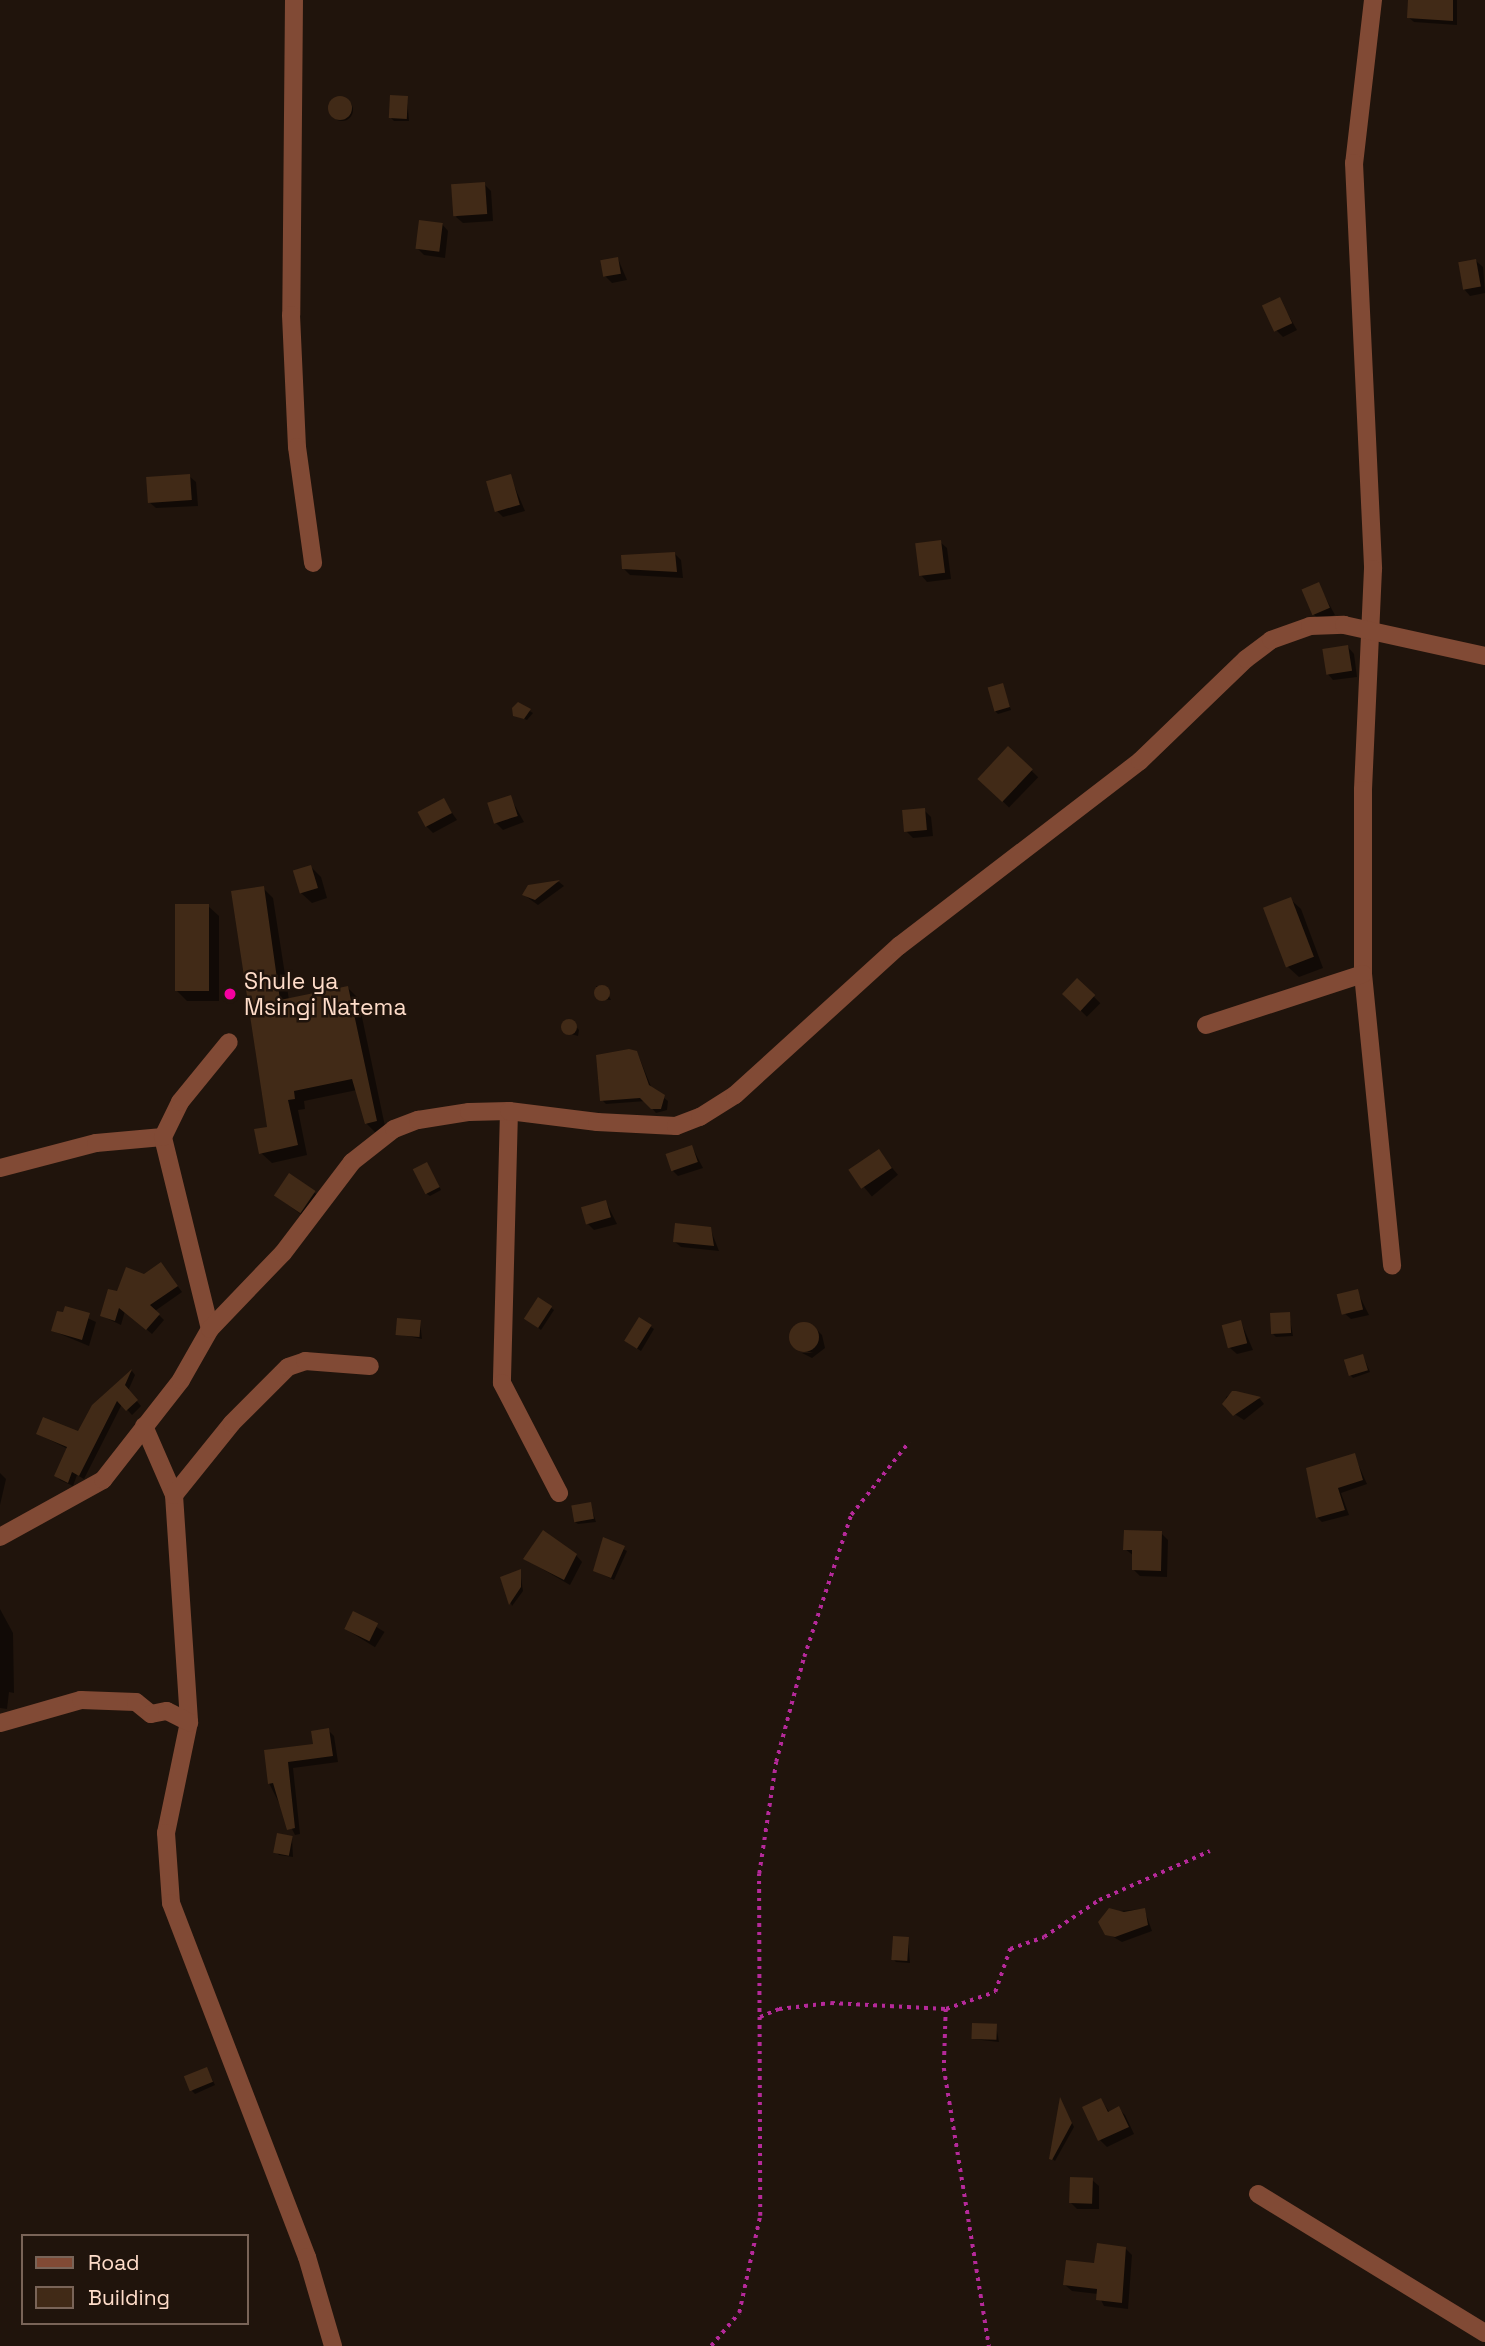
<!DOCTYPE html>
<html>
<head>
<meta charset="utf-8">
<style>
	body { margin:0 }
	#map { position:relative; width:1485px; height:2346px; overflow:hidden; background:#20140c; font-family:"Space Grotesk",sans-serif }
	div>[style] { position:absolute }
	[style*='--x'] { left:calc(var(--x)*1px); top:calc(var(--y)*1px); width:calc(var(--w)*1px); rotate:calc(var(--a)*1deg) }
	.shadow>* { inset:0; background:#0007; transform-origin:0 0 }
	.round { border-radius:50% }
	.building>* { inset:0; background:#412a17; transform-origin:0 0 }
	.path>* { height:3.5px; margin-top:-1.75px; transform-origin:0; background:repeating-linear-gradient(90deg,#b5299a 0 3.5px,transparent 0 8.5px) }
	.minor>* { height:18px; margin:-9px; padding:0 9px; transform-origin:9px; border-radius:9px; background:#814a35 }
	.dots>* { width:19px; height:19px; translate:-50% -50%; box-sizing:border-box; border:4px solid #20140c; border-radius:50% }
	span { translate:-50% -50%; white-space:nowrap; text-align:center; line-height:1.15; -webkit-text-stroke:5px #20140c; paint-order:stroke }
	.poi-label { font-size:23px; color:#ffddca }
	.left { translate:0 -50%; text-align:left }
	.legend { position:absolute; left:21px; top:2234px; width:228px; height:91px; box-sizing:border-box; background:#20140c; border:2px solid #796458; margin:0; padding:9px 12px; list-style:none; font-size:21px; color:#ffddca }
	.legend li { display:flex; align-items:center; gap:14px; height:35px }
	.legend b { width:35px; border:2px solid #796458 }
</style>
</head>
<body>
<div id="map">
	<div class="shadow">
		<div style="clip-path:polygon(1410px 0,1457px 0,1457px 25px,1414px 22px,1408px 17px)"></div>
		<div style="clip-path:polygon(407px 98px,409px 121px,394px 121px,391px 118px)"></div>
		<div class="round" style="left:331px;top:99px;width:22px;height:22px"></div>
		<div style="clip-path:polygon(484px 184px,491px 191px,493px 221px,463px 223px,456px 217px)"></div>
		<div style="clip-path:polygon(442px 224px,448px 231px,445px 258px,424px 255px,418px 249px)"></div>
		<div style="clip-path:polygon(618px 259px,627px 280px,612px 283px,605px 276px)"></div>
		<div style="clip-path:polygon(1476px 261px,1483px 267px,1485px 293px,1470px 296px,1464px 289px)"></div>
		<div style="clip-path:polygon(1279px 299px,1297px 330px,1283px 337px,1276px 330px)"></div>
		<div style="clip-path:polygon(189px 476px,196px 482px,198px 506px,156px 508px,149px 502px)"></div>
		<div style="clip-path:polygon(510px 476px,525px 511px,503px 517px,497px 511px)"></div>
		<div style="clip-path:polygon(940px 542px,947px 548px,951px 579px,927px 582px,921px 575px)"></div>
		<div style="clip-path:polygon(675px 554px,681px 560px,683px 578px,630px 575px,623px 568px)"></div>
		<div style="clip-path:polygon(1318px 584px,1335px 615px,1320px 620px,1313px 614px)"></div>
		<div style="clip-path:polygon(1348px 647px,1354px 654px,1357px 677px,1333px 680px,1327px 673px)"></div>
		<div style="clip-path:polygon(1002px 685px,1011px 710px,998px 714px,995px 711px)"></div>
		<div style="clip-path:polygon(518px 704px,533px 713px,527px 720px,515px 715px)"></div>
		<div style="left:1008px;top:748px;width:42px;height:42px;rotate:44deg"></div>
		<div style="clip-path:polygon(510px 797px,524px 822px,503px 830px,496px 823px)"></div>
		<div style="clip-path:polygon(443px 800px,457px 820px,433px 833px,426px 826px)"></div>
		<div style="clip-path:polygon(924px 810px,931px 817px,933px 836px,913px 838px,906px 831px)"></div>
		<div style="clip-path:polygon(311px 867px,321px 877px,327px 898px,312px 903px,301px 893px)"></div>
		<div style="clip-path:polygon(559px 882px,564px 886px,538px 905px,524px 895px,527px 888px)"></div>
		<div style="clip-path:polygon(263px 888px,273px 898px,289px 1000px,348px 988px,358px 998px,386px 1131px,377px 1134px,366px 1123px,357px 1090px,304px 1101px,305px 1109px,298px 1110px,307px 1155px,272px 1163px,261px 1153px,269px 1128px)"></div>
		<div style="clip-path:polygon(1290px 899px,1301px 909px,1323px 968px,1299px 977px,1288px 967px)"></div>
		<div style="clip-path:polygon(208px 906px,219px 916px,219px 1001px,187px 1001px,177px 991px)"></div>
		<div style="left:1077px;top:980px;width:33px;height:19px;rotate:45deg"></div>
		<div style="clip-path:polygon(596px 986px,604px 987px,611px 1000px,598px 999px)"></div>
		<div style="clip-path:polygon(570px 1020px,579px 1030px,578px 1036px,567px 1033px,563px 1023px)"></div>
		<div style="clip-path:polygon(637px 1052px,652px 1089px,668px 1101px,667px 1110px,656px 1113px,646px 1101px,606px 1104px,602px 1100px)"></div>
		<div style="clip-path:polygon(692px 1147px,703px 1168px,678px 1176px,671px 1169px)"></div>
		<div style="left:878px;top:1151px;width:31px;height:34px;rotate:50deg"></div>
		<div style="clip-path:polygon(429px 1167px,441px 1190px,430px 1196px,427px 1194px)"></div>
		<div style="clip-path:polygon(315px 1193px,321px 1199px,306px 1218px,276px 1196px)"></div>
		<div style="clip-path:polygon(606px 1202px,617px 1224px,594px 1230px,588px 1224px)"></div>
		<div style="clip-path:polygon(710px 1228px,719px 1251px,681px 1247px,675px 1242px)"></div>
		<div style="clip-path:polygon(166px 1270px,182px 1292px,155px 1311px,164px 1320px,152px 1334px,125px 1311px,121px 1325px,102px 1316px,118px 1293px,144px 1276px)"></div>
		<div style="clip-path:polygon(1357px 1291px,1369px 1315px,1351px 1319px,1344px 1313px)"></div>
		<div style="clip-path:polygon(539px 1299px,554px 1310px,541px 1330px,529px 1321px)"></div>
		<div style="clip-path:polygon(66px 1308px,96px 1322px,89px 1346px,53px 1331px)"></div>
		<div style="clip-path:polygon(1289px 1314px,1293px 1336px,1276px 1337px,1273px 1334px)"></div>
		<div style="clip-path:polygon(640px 1320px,654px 1329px,641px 1351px,630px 1344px)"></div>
		<div style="clip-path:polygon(420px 1322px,422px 1339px,398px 1334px)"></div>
		<div style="clip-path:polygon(1241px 1322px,1253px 1350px,1237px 1354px,1230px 1348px)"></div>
		<div style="clip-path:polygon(798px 1325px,815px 1328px,822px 1335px,825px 1348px,812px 1358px,802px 1353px,813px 1353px,796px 1348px,791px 1335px)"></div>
		<div style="clip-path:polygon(1363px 1356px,1370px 1372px,1353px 1378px,1350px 1375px)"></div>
		<div style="clip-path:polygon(132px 1371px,135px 1375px,128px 1391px,141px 1406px,132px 1415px,122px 1404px,84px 1479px,77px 1475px,73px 1486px,60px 1480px,56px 1476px,68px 1449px,38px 1434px,79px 1433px,93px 1406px)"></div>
		<div style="clip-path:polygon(1232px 1393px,1260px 1399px,1264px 1404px,1244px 1420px,1225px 1408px,1226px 1397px)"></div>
		<div style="clip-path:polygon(1354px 1455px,1367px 1484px,1341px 1493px,1349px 1515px,1322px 1522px,1317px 1517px)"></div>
		<div style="clip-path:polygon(0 1473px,6px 1479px,0 1505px)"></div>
		<div style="clip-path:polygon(590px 1504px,596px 1522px,578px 1524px,575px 1522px)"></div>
		<div style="clip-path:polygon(1161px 1533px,1168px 1540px,1167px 1577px,1140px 1576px,1133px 1569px,1134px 1556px,1125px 1549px)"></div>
		<div style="clip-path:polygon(604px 1539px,627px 1551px,614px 1580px,595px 1571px)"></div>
		<div style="clip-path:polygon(576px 1555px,582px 1562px,570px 1585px,525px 1559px)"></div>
		<div style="clip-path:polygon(520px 1571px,523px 1591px,512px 1606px,501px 1578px)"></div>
		<div style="clip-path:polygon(0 1609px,13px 1633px,14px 1693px,9px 1692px,7px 1709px,0 1708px)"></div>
		<div style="left:354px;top:1613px;width:36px;height:18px;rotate:32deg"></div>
		<div style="clip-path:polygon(328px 1730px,334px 1736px,338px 1762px,293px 1768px,300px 1834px,295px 1835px,269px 1783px,266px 1751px,315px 1746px)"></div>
		<div style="clip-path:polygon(292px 1838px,293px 1857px,279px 1855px,276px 1852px)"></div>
		<div style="clip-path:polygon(1144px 1909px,1152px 1931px,1122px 1942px,1103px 1931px,1100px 1922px,1106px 1912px)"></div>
		<div style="clip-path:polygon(908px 1939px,910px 1963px,896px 1962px,893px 1959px)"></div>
		<div style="clip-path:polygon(996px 2026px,999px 2042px,973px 2039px)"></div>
		<div style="clip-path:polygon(207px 2069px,215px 2085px,195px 2094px,192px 2091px)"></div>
		<div style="clip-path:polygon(1101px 2100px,1110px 2113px,1119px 2109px,1125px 2115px,1134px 2134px,1107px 2147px,1100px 2140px)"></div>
		<div style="clip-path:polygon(1061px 2101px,1074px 2127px,1055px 2161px,1051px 2158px)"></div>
		<div style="clip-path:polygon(1092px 2180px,1099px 2186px,1099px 2209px,1077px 2209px,1070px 2202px)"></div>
		<div style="clip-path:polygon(1125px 2248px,1132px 2255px,1128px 2309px,1104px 2306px,1098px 2294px,1072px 2291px,1065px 2285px)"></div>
	</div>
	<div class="building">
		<div style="clip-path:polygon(1408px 0,1453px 0,1453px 21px,1407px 18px)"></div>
		<div style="left:390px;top:95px;width:18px;height:23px;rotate:3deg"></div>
		<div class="round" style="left:328px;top:96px;width:24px;height:24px"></div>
		<div style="left:485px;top:182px;width:32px;height:34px;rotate:86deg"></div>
		<div style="left:419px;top:220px;width:24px;height:29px;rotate:7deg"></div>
		<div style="left:618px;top:257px;width:17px;height:18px;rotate:80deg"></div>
		<div style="left:1476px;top:259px;width:28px;height:18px;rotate:80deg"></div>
		<div style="left:1280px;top:297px;width:29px;height:20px;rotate:65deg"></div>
		<div style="left:190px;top:474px;width:26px;height:44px;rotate:86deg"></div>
		<div style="left:511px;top:474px;width:32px;height:26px;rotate:74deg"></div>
		<div style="left:941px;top:540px;width:33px;height:26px;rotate:83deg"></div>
		<div style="clip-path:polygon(675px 552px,677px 572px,622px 569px,621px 555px)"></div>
		<div style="left:1319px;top:582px;width:28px;height:19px;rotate:67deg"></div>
		<div style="left:1348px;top:645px;width:26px;height:26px;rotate:81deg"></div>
		<div style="left:1003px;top:683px;width:25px;height:16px;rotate:74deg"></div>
		<div style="clip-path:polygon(518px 702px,531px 709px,524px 719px,513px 716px,512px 708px)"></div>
		<div style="left:1008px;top:746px;width:34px;height:45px;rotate:43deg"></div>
		<div style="left:511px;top:795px;width:22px;height:25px;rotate:72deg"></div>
		<div style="left:444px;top:798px;width:17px;height:30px;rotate:62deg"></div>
		<div style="left:925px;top:808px;width:22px;height:23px;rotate:85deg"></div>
		<div style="left:311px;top:865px;width:24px;height:19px;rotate:73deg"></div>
		<div style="clip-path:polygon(560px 880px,535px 900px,522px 895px,528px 885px)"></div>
		<div style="clip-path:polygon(264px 886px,280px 1000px,348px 986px,377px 1121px,365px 1124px,352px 1079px,294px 1091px,295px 1099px,288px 1100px,298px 1145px,259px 1154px,254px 1129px,267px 1127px,231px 891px)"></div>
		<div style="left:1291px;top:897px;width:64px;height:30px;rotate:69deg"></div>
		<div style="left:175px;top:904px;width:34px;height:87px"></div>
		<div style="left:1077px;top:978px;width:25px;height:22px;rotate:43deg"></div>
		<div class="round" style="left:594px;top:985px;width:16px;height:16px"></div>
		<div class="round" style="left:561px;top:1019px;width:16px;height:16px"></div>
		<div style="clip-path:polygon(629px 1049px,637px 1051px,649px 1085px,665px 1095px,661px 1109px,651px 1109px,640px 1098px,600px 1101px,596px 1055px)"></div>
		<div style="left:692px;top:1145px;width:18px;height:28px;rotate:71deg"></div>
		<div style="left:879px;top:1149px;width:23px;height:37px;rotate:56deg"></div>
		<div style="left:427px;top:1162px;width:28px;height:16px;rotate:63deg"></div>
		<div style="left:289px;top:1173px;width:32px;height:27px;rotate:34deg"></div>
		<div style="left:606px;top:1200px;width:18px;height:26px;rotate:74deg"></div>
		<div style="clip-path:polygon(675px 1223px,711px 1227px,714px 1246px,673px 1242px)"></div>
		<div style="clip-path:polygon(161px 1262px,178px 1286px,150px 1305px,160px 1314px,146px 1330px,119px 1308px,115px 1321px,100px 1316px,108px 1289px,117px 1291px,126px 1267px,144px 1274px)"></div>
		<div style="left:1358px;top:1289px;width:21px;height:22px;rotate:76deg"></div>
		<div style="left:538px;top:1297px;width:17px;height:26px;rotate:33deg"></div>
		<div style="clip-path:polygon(65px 1306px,90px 1313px,82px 1340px,51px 1331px,57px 1311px,63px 1312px)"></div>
		<div style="left:1290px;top:1312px;width:21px;height:20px;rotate:87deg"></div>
		<div style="left:639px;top:1317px;width:15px;height:28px;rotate:32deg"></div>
		<div style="left:397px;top:1318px;width:24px;height:17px;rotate:5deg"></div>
		<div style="left:1241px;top:1320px;width:24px;height:20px;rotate:75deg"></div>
		<div class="round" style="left:789px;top:1322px;width:30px;height:30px"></div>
		<div style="left:1363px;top:1354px;width:17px;height:20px;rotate:73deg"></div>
		<div style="clip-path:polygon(132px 1369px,125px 1385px,138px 1400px,126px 1411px,117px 1401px,79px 1476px,72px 1472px,68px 1483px,54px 1476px,67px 1447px,36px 1434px,43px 1417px,78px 1431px,92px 1405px)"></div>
		<div style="clip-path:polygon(1232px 1391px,1236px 1391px,1261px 1397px,1233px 1416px,1222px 1404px)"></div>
		<div style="clip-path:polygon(1355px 1453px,1363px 1480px,1338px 1488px,1345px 1510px,1316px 1518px,1306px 1468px)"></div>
		<div style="left:591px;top:1502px;width:17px;height:20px;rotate:80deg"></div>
		<div style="clip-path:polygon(543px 1530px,577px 1554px,564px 1580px,523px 1559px)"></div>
		<div style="clip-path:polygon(1124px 1530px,1162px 1531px,1161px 1571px,1132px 1570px,1132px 1550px,1123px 1550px)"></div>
		<div style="clip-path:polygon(603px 1537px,625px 1546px,611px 1578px,593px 1571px)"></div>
		<div style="clip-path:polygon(521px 1569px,521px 1587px,509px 1605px,500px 1577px)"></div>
		<div style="left:353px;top:1611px;width:28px;height:20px;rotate:26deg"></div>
		<div style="clip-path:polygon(329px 1728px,333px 1756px,288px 1762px,295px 1828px,287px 1830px,273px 1783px,268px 1784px,264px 1750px,313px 1744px,311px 1731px)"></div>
		<div style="left:277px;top:1833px;width:16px;height:20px;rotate:11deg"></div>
		<div style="clip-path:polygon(1109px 1908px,1124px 1912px,1145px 1908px,1148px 1925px,1115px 1937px,1105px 1935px,1098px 1922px)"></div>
		<div style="left:893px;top:1936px;width:16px;height:24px;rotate:4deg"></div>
		<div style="left:972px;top:2023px;width:25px;height:16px;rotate:2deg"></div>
		<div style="left:207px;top:2067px;width:16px;height:25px;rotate:68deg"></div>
		<div style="clip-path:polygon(1060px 2097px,1072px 2123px,1052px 2160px,1049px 2159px)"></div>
		<div style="clip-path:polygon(1101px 2098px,1108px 2112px,1119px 2106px,1129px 2127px,1098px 2141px,1082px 2107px)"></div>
		<div style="left:1070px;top:2177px;width:23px;height:26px;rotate:2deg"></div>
		<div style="clip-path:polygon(1097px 2243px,1126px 2247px,1122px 2303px,1096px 2300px,1097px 2289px,1063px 2285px,1066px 2260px,1094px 2263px)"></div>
	</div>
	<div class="path">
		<div style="--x:946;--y:2009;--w:59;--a:91.9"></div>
		<div style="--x:944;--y:2068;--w:282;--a:80.8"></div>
		<div style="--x:760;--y:2017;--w:21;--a:-23"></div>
		<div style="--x:779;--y:2009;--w:52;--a:-6.6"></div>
		<div style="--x:831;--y:2003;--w:115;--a:3"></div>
		<div style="--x:946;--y:2009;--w:52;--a:-19.1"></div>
		<div style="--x:995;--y:1992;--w:46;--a:-70.8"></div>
		<div style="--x:1010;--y:1949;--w:36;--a:-19"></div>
		<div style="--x:1044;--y:1937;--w:66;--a:-33.9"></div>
		<div style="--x:1099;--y:1900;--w:121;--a:-23.8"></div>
		<div style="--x:711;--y:2346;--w:43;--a:-49.7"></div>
		<div style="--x:739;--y:2313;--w:99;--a:-77.8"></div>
		<div style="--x:760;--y:2216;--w:342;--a:-90.2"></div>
		<div style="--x:759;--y:1874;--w:113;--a:-81.4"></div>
		<div style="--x:776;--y:1762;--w:109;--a:-75.1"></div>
		<div style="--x:804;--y:1657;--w:150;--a:-71.7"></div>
		<div style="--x:851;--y:1515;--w:93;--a:-51.5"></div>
	</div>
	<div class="minor">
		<div style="--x:294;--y:0;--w:315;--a:90.5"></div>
		<div style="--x:291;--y:315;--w:132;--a:87.4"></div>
		<div style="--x:297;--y:447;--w:117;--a:82.1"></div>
		<div style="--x:1373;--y:0;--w:164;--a:96.6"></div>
		<div style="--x:1354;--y:163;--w:406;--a:87.3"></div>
		<div style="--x:1373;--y:569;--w:221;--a:92.6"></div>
		<div style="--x:1363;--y:790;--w:184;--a:90"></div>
		<div style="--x:1363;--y:974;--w:293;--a:84.3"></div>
		<div style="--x:1206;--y:1025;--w:165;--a:-18"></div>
		<div style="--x:509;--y:1111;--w:272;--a:91.5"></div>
		<div style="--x:502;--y:1383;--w:124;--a:62.6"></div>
		<div style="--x:0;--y:1168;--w:99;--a:-14.6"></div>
		<div style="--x:96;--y:1143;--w:67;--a:-5.1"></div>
		<div style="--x:210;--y:1329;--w:198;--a:-103.8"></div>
		<div style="--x:163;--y:1137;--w:39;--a:-64"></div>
		<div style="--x:180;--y:1102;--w:77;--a:-50.8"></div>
		<div style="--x:144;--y:1426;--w:75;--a:66.5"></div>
		<div style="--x:174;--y:1495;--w:227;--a:86.2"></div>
		<div style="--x:189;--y:1722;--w:113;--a:101.7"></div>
		<div style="--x:166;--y:1833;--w:70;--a:85.9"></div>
		<div style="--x:171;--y:1903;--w:379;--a:69"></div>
		<div style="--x:307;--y:2257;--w:93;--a:73.7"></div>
		<div style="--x:174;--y:1495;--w:92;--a:-51.1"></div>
		<div style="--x:232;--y:1423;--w:79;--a:-45"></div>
		<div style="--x:288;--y:1367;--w:18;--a:-19"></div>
		<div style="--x:305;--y:1361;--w:65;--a:4.4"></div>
		<div style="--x:0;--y:1537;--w:118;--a:-29"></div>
		<div style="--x:103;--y:1480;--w:127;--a:-52"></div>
		<div style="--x:181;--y:1380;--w:59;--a:-60.4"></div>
		<div style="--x:210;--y:1329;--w:105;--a:-46.2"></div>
		<div style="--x:283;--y:1253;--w:114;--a:-52.8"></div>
		<div style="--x:352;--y:1162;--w:53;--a:-38.2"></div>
		<div style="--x:394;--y:1129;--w:26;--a:-21"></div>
		<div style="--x:418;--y:1120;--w:52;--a:-8.9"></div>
		<div style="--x:469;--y:1112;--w:40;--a:-1.4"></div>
		<div style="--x:509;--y:1111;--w:89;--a:7.1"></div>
		<div style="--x:597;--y:1122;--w:79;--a:2.9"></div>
		<div style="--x:676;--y:1126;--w:26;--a:-21"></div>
		<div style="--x:700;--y:1117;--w:41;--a:-32.2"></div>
		<div style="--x:735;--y:1095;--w:222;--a:-42.3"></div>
		<div style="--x:899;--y:946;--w:304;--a:-37.5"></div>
		<div style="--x:1140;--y:761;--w:147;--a:-43.9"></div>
		<div style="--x:1246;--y:659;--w:31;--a:-37"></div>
		<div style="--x:1271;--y:640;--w:41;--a:-19.7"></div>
		<div style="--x:1310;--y:626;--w:34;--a:-2"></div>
		<div style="--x:1344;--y:625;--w:144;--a:12.4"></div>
		<div style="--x:0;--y:1723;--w:84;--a:-15.9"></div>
		<div style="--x:81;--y:1700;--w:55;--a:2.1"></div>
		<div style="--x:136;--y:1702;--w:19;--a:39"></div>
		<div style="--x:151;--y:1714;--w:16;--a:-11"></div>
		<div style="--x:167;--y:1711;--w:25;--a:27"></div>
		<div style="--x:1258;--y:2194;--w:266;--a:31.5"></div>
	</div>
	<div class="dots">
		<div style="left:230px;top:994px;background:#f500a0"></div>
	</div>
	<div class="poi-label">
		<span class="left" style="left:244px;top:994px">Shule ya<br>Msingi Natema</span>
	</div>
	<ul class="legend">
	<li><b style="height:9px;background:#814a35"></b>Road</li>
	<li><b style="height:19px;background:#412a17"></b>Building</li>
	</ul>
</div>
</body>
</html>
